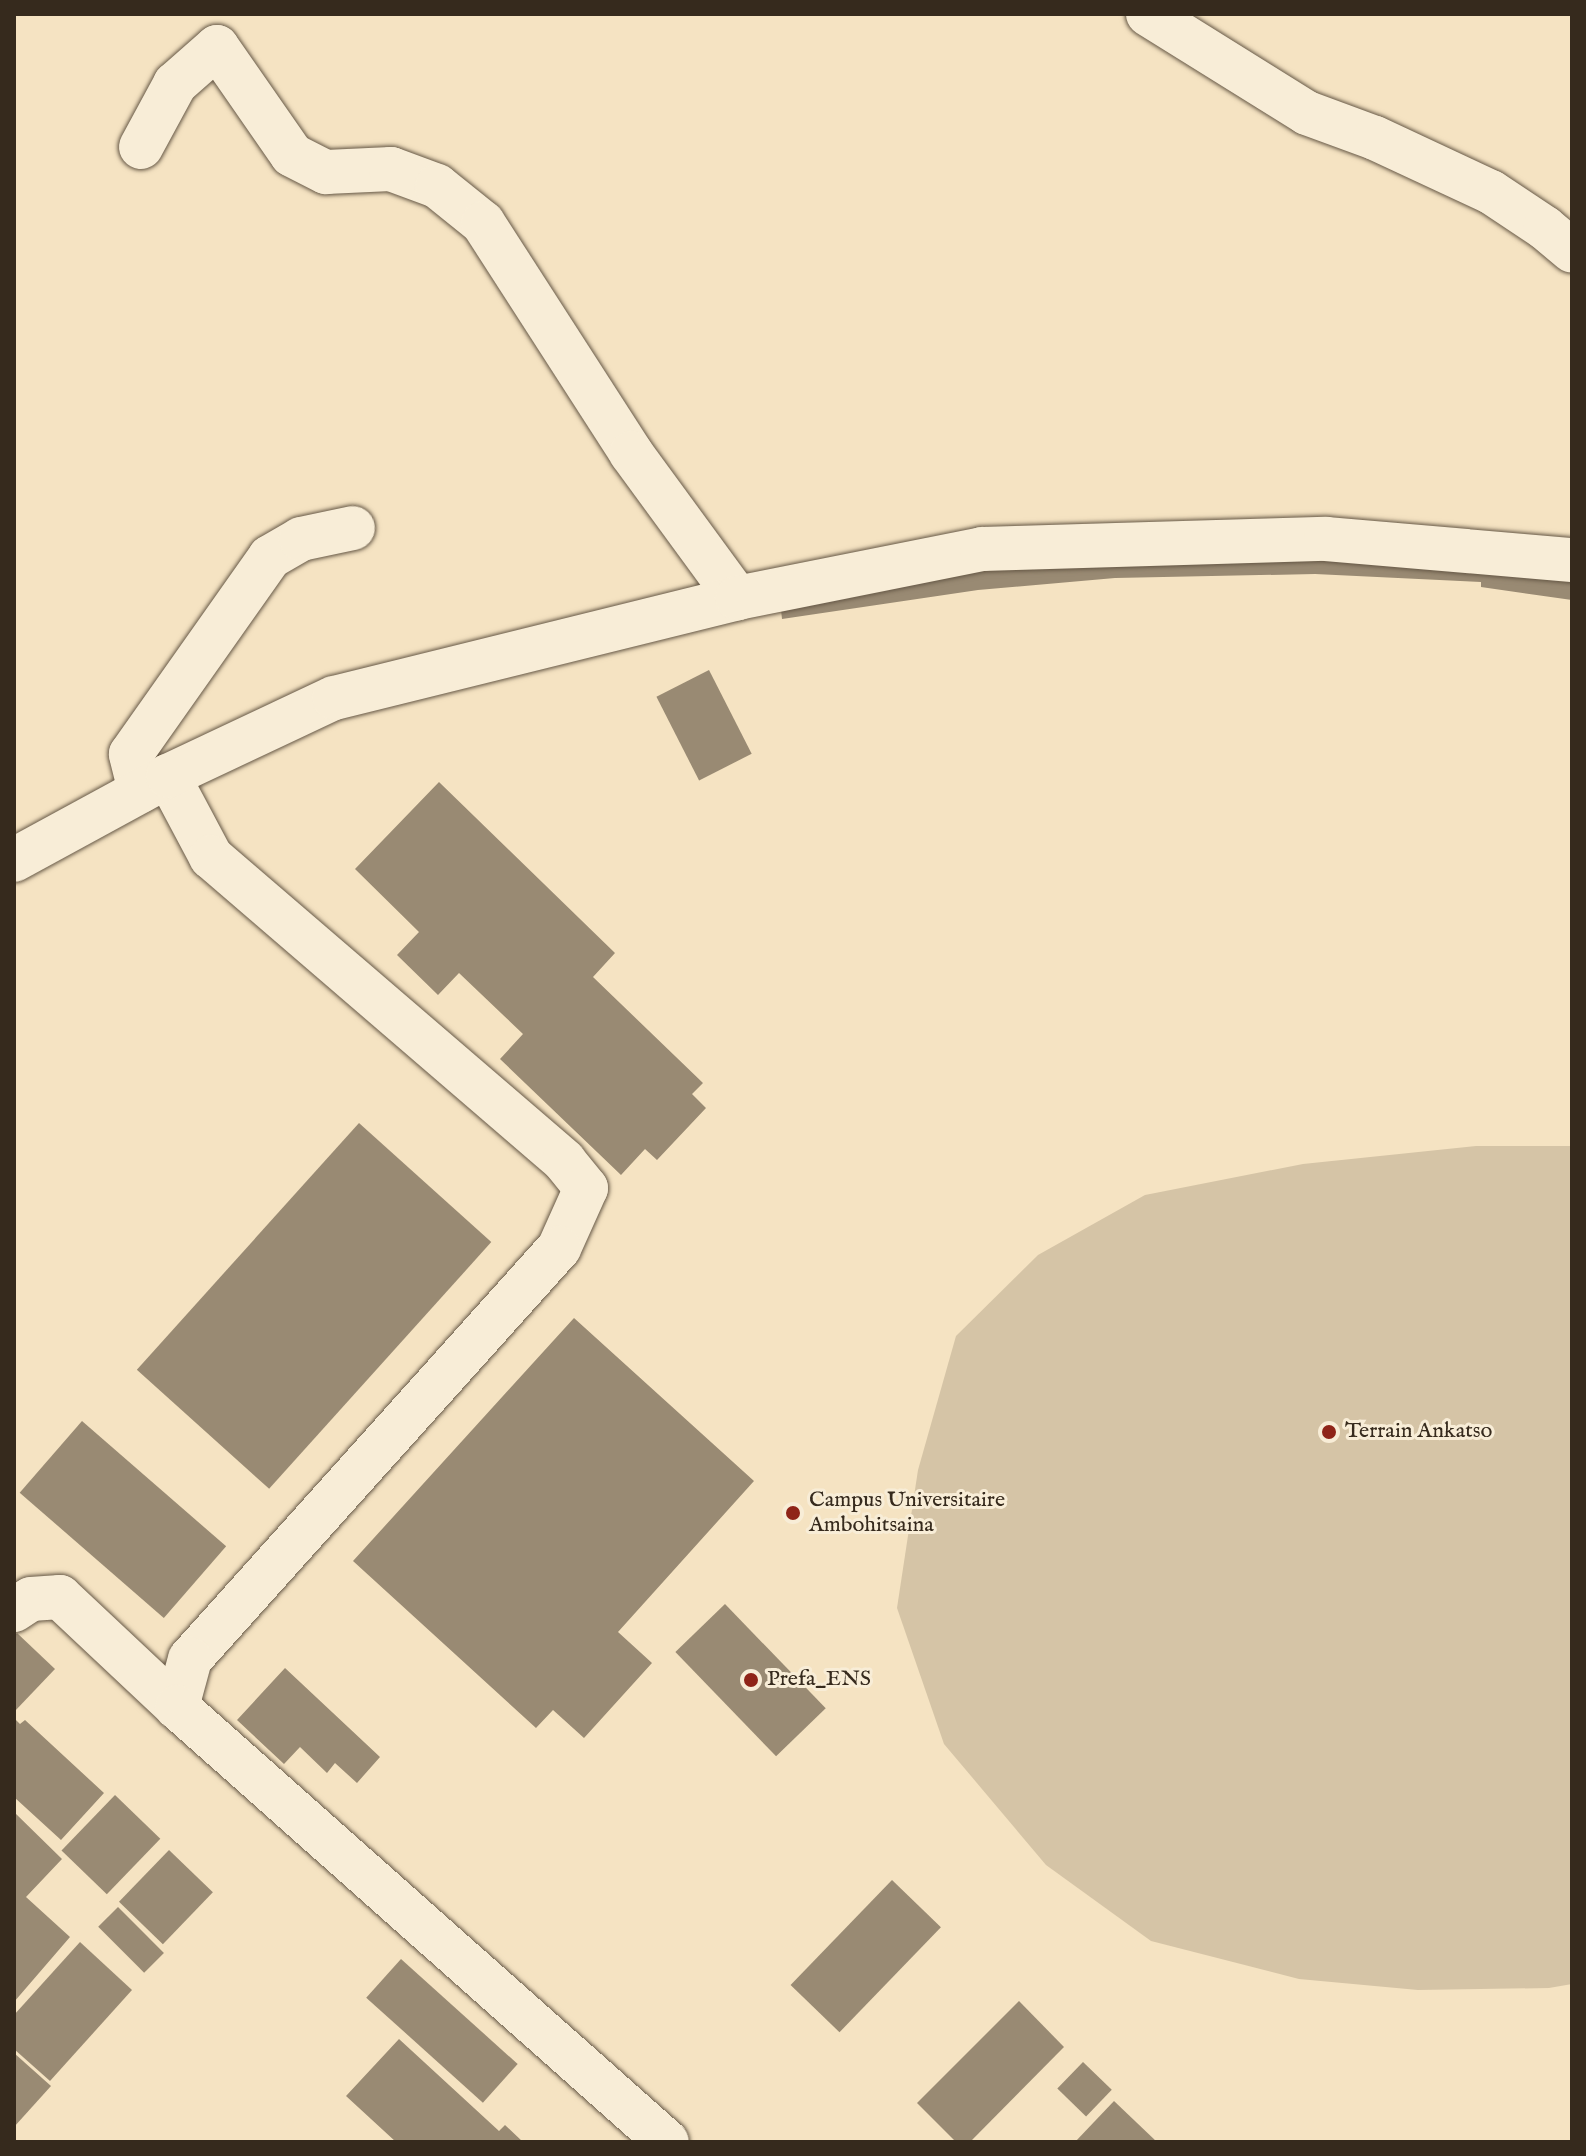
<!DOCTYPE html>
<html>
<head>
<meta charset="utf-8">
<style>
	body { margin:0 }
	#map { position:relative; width:1586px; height:2156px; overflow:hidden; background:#f5e3c2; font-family:"IM FELL English",serif }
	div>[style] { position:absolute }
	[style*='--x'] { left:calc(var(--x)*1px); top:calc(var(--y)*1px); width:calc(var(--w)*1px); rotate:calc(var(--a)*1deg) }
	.green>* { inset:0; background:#d5c4a6 }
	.building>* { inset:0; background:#998a73; transform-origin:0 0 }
	.roads { filter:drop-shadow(0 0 2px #665846) drop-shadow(0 0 2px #665846) }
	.minor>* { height:44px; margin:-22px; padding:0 22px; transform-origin:22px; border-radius:22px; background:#f8edd7 }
	.dots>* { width:22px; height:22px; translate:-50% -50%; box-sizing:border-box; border:4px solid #f8edd7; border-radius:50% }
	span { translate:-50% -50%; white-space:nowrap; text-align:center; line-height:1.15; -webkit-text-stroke:6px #f8edd7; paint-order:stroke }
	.poi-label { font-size:22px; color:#362a1d }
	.left { translate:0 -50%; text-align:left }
	.frame { position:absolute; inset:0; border:16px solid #362a1d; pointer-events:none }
</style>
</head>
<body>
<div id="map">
	<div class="green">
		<div style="clip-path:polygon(1476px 1146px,1572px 1146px,1572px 1984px,1549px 1988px,1418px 1990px,1299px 1979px,1151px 1941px,1046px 1865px,944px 1744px,897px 1608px,918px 1470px,956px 1336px,1038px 1255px,1145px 1195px,1303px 1164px)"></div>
	</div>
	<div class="building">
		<div style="clip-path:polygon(1301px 554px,1572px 578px,1572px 600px,1481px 587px,1481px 582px,1315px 574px,1115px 578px,978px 590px,782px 619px,780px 601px,977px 571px)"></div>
		<div style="left:709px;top:670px;width:94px;height:59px;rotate:63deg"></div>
		<div style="clip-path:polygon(439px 782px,615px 953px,593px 977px,703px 1083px,692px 1094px,706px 1108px,657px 1160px,645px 1149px,621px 1175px,500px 1059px,523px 1034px,459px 973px,438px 995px,397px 955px,419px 932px,355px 869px)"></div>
		<div style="left:359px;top:1123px;width:178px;height:332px;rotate:42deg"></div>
		<div style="clip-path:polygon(574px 1318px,754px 1481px,618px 1632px,652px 1663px,584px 1738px,553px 1710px,536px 1728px,353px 1561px)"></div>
		<div style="left:82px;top:1421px;width:191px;height:95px;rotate:41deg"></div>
		<div style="left:725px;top:1604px;width:145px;height:69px;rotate:46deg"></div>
		<div style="clip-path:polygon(17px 1633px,55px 1669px,14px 1712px,14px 1636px)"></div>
		<div style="clip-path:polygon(285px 1668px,380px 1757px,357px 1783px,335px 1763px,327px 1773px,300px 1747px,284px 1764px,237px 1720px)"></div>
		<div style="clip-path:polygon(14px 1718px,20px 1724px,25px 1720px,104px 1793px,61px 1840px,14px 1797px)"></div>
		<div style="left:115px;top:1795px;width:63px;height:77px;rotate:44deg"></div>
		<div style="clip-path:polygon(14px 1812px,62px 1859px,26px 1897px,70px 1937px,14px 2002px)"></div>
		<div style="left:169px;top:1850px;width:61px;height:72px;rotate:44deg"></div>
		<div style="left:892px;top:1880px;width:68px;height:146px;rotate:44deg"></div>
		<div style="left:118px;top:1907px;width:65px;height:28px;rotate:45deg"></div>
		<div style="clip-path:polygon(80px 1942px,132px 1990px,50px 2081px,14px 2049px,14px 2015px)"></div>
		<div style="left:401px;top:1959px;width:157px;height:52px;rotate:42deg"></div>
		<div style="clip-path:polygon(1019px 2001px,1064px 2047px,970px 2142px,956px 2142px,917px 2103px)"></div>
		<div style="clip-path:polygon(399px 2039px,499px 2131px,505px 2125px,523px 2142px,396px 2142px,346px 2096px)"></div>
		<div style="clip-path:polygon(14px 2053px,51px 2086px,14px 2127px)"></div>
		<div style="left:1083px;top:2062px;width:40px;height:37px;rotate:44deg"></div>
		<div style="clip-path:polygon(1114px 2101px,1157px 2142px,1075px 2142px)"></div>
	</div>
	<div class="roads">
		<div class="minor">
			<div style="--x:1148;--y:14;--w:187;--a:31.9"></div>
			<div style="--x:1307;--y:113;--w:72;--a:20.2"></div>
			<div style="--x:1375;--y:138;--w:128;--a:25"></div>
			<div style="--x:1491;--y:192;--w:65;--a:33.7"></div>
			<div style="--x:1545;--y:228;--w:35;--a:40"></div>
			<div style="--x:141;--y:147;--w:72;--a:-61.6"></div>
			<div style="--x:175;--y:84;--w:56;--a:-41.4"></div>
			<div style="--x:217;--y:47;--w:131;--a:55.2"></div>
			<div style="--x:292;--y:155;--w:38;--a:27"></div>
			<div style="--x:326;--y:172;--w:65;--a:-2.6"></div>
			<div style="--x:391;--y:169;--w:49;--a:20.3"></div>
			<div style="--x:437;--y:186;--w:59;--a:38.8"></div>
			<div style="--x:483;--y:223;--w:274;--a:57.2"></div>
			<div style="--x:631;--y:453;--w:180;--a:53.8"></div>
			<div style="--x:168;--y:776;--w:92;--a:62"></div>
			<div style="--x:211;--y:857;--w:466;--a:40.7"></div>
			<div style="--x:564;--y:1161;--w:35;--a:51"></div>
			<div style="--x:586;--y:1188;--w:66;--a:114.2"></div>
			<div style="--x:559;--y:1248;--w:552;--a:131.92"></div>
			<div style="--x:190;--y:1659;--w:50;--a:105.2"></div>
			<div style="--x:140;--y:791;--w:38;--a:-104"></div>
			<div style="--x:131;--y:754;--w:241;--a:-54.8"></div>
			<div style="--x:270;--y:557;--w:36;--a:-30"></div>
			<div style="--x:301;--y:539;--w:53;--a:-11.9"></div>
			<div style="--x:14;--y:860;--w:175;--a:-28.6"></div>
			<div style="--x:168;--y:776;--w:183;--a:-25.2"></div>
			<div style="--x:334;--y:698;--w:415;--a:-13.9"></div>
			<div style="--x:737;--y:598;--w:250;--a:-11.3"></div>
			<div style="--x:982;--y:549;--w:344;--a:-1.7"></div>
			<div style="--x:1326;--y:539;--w:247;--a:4.9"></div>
			<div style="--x:14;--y:1610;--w:20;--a:-33"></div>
			<div style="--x:31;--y:1599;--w:29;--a:-4"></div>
			<div style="--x:60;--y:1597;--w:161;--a:43.2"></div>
			<div style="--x:177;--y:1707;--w:655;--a:41.6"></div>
		</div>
	</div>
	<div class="dots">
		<div style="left:1329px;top:1432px;background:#8f2418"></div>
		<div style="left:793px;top:1513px;background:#8f2418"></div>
		<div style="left:751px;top:1680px;background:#8f2418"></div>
	</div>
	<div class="poi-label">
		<span class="left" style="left:1345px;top:1432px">Terrain Ankatso</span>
		<span class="left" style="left:809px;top:1513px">Campus Universitaire<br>Ambohitsaina</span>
		<span class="left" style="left:767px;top:1680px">Prefa_ENS</span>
	</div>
	<div class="frame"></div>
</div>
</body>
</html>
